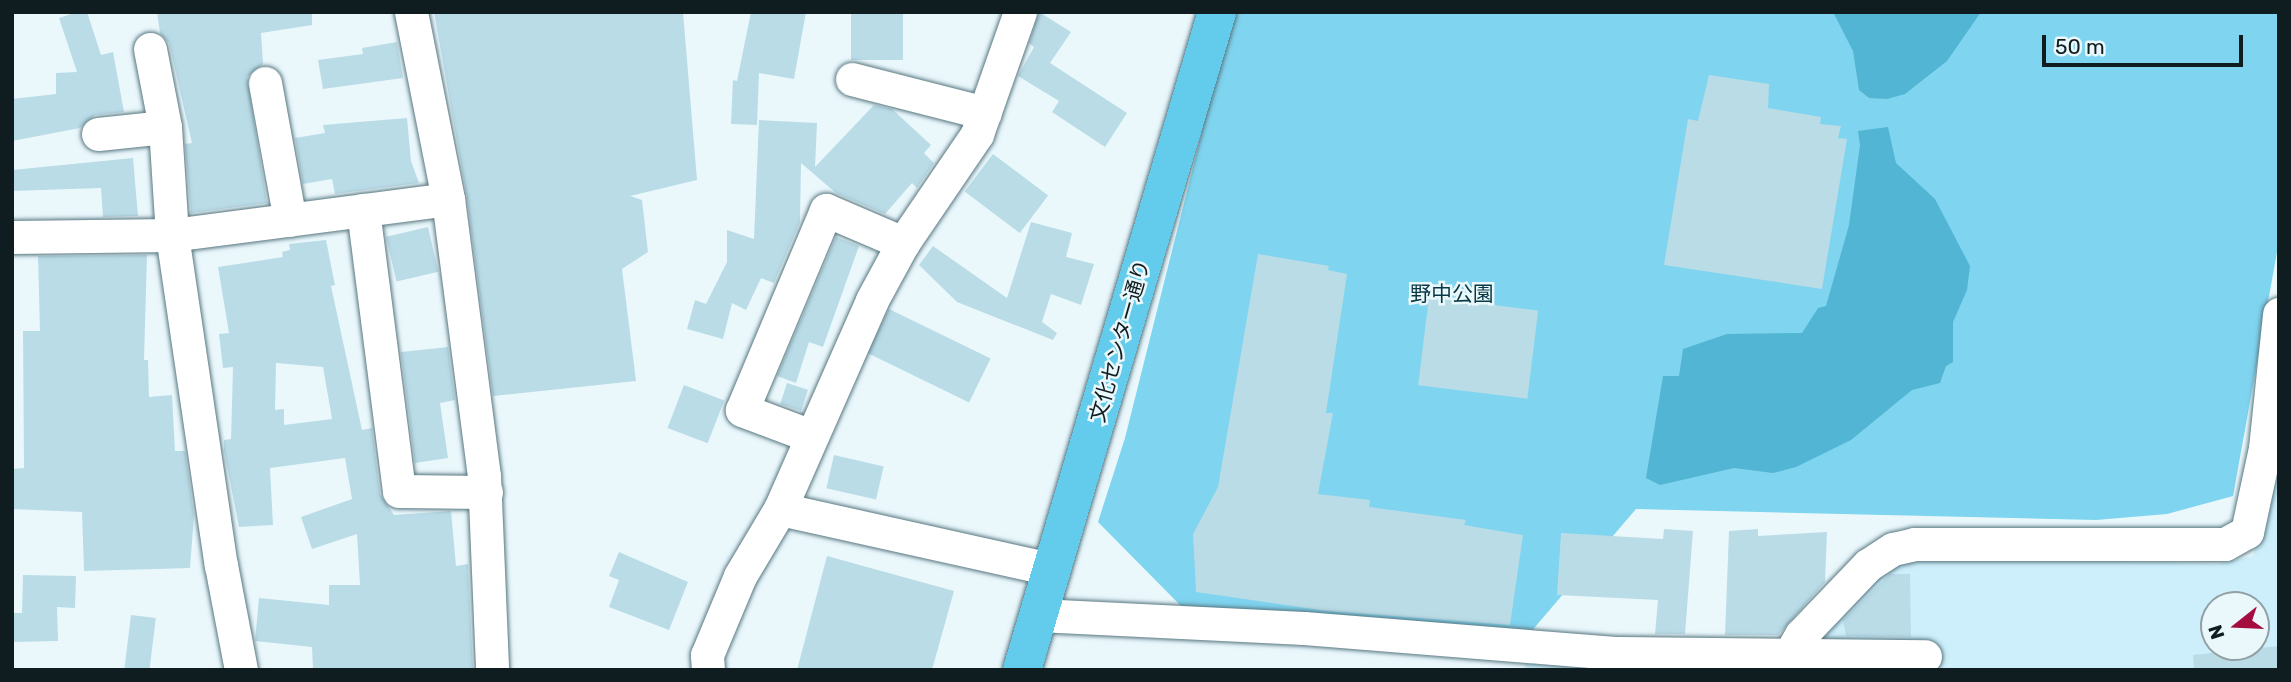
<!DOCTYPE html>
<html>
<head>
<meta charset="utf-8">
<style>
	body { margin:0 }
	#map { position:relative; width:2291px; height:682px; overflow:hidden; background:#eaf8fc; font-family:Rubik,"Noto Sans JP",sans-serif }
	div>[style] { position:absolute }
	[style*='--x'] { left:calc(var(--x)*1px); top:calc(var(--y)*1px); width:calc(var(--w)*1px); rotate:calc(var(--a)*1deg) }
	.built>* { inset:0; background:#cdeffb }
	.green>* { inset:0; background:#7fd4ef }
	.water>* { inset:0; background:#51b5d3 }
	.building>* { inset:0; background:#badce7; transform-origin:0 0 }
	.roads { filter:drop-shadow(0 0 2px #587781) drop-shadow(0 0 2px #587781) }
	.minor>* { height:33px; margin:-16.5px; padding:0 16.5px; transform-origin:16.5px; border-radius:16.5px; background:#fff }
	.highway>* { height:38px; margin:-19px; padding:0 19px; transform-origin:19px; border-radius:19px; background:#63ccec }
	span { translate:-50% -50%; white-space:nowrap; text-align:center; line-height:1.15; -webkit-text-stroke:5px #eaf8fc; paint-order:stroke }
	.park-label { font-size:21px; color:#093845 }
	.street-label { font-size:21px; color:#0f1c20 }
	.frame { position:absolute; inset:0; border:14px solid #0f1c20; pointer-events:none }
	.north { position:absolute; left:2200px; top:591px; width:70px; height:70px; box-sizing:border-box; background:#eaf8fc; border:2px solid #92a0a4; border-radius:50%; rotate:252deg; font-size:19px; font-weight:700; line-height:28px; text-align:center; color:#0f1c20 }
	.north::after { content:''; display:block; margin:auto; width:24px; height:32px; background:#a50d41; clip-path:polygon(50% 0,100% 100%,50% 72%,0 100%) }
	.scale { position:absolute; left:2042px; top:35px; width:201px; height:32px; box-sizing:border-box; border:4px solid #0f1c20; border-top:0; padding-left:9px; font-size:21px; line-height:24px; white-space:nowrap; color:#0f1c20; -webkit-text-stroke:5px #eaf8fc; paint-order:stroke }
</style>
</head>
<body>
<div id="map">
	<div class="built">
		<div style="clip-path:polygon(evenodd,2279px 463px,2279px 670px,1525px 670px,1525px 663px,1775px 663px,1895px 556px,2219px 564px,2253px 556px,2279px 463px,2214px 605px,2256px 605px,2256px 647px,2214px 647px,2214px 605px)"></div>
	</div>
	<div class="green">
		<div style="clip-path:polygon(1232px 12px,2279px 12px,2279px 241px,2233px 496px,2167px 514px,2096px 520px,1636px 509px,1529px 634px,1181px 606px,1098px 522px,1125px 438px)"></div>
	</div>
	<div class="water">
		<div style="clip-path:polygon(1833px 12px,1981px 12px,1947px 61px,1905px 94px,1887px 99px,1869px 98px,1859px 90px,1853px 51px)"></div>
		<div style="clip-path:polygon(1888px 127px,1896px 163px,1935px 199px,1970px 266px,1967px 290px,1953px 322px,1953px 362px,1946px 366px,1940px 383px,1912px 390px,1851px 440px,1796px 467px,1773px 473px,1734px 468px,1660px 485px,1646px 478px,1663px 376px,1679px 376px,1683px 349px,1727px 334px,1802px 333px,1818px 308px,1826px 306px,1849px 225px,1860px 145px,1858px 131px)"></div>
	</div>
	<div class="building">
		<div style="clip-path:polygon(77px 12px,87px 12px,101px 55px,113px 52px,124px 112px,95px 115px,80px 128px,12px 141px,12px 99px,56px 94px,56px 73px,77px 72px,59px 18px)"></div>
		<div style="clip-path:polygon(157px 12px,312px 12px,312px 25px,261px 33px,263px 64px,247px 77px,267px 203px,191px 213px,185px 144px,192px 143px,169px 43px,160px 33px)"></div>
		<div style="clip-path:polygon(434px 12px,683px 12px,697px 180px,630px 196px,642px 200px,648px 252px,622px 269px,636px 381px,493px 396px,467px 197px)"></div>
		<div style="clip-path:polygon(751px 12px,806px 12px,794px 79px,759px 73px,757px 125px,731px 124px,733px 80px,737px 81px)"></div>
		<div style="left:851px;top:12px;width:52px;height:48px"></div>
		<div style="clip-path:polygon(1039px 12px,1071px 32px,1050px 63px,1127px 113px,1105px 147px,1052px 112px,1059px 101px,1018px 76px,1034px 47px,1029px 43px)"></div>
		<div style="clip-path:polygon(397px 42px,403px 78px,323px 89px,318px 60px,363px 54px,362px 48px)"></div>
		<div style="clip-path:polygon(1709px 75px,1769px 84px,1768px 108px,1821px 117px,1820px 124px,1841px 126px,1838px 138px,1847px 139px,1822px 289px,1664px 265px,1688px 119px,1698px 121px)"></div>
		<div style="clip-path:polygon(874px 105px,892px 109px,931px 145px,924px 153px,934px 163px,917px 188px,912px 183px,885px 214px,836px 193px,801px 163px,800px 222px,774px 283px,761px 278px,746px 310px,732px 303px,723px 339px,687px 329px,695px 300px,706px 304px,727px 262px,727px 230px,754px 239px,759px 120px,817px 123px,815px 167px)"></div>
		<div style="clip-path:polygon(407px 118px,411px 161px,419px 183px,335px 194px,332px 179px,303px 184px,295px 138px,325px 133px,323px 125px)"></div>
		<div style="left:993px;top:154px;width:69px;height:47px;rotate:37deg"></div>
		<div style="clip-path:polygon(133px 158px,138px 216px,103px 217px,101px 188px,12px 191px,12px 170px)"></div>
		<div style="clip-path:polygon(1031px 222px,1072px 233px,1066px 257px,1094px 264px,1081px 305px,1051px 294px,1042px 322px,1057px 333px,1053px 340px,957px 302px,919px 265px,933px 246px,1007px 298px)"></div>
		<div style="left:428px;top:227px;width:46px;height:43px;rotate:77deg"></div>
		<div style="clip-path:polygon(836px 237px,859px 246px,823px 347px,809px 342px,796px 383px,777px 376px)"></div>
		<div style="clip-path:polygon(evenodd,326px 240px,335px 285px,331px 286px,362px 430px,372px 428px,380px 494px,394px 515px,451px 511px,456px 566px,468px 564px,473px 670px,313px 670px,312px 647px,255px 641px,259px 598px,329px 605px,329px 585px,360px 585px,357px 534px,312px 549px,301px 517px,352px 499px,345px 458px,270px 468px,273px 525px,239px 527px,224px 451px,224px 440px,231px 439px,233px 367px,223px 368px,219px 334px,229px 333px,218px 267px,283px 257px,282px 252px,290px 250px,289px 244px,326px 240px,276px 363px,323px 367px,332px 419px,284px 425px,284px 409px,275px 410px,276px 363px)"></div>
		<div style="clip-path:polygon(1258px 254px,1329px 266px,1328px 270px,1347px 274px,1326px 413px,1333px 413px,1318px 494px,1370px 500px,1369px 507px,1466px 520px,1464px 525px,1523px 535px,1510px 625px,1327px 611px,1196px 592px,1193px 534px,1218px 487px)"></div>
		<div style="clip-path:polygon(147px 255px,144px 360px,148px 360px,149px 397px,172px 395px,175px 451px,185px 451px,194px 515px,190px 568px,84px 571px,82px 512px,12px 509px,12px 469px,24px 468px,23px 331px,40px 331px,38px 256px)"></div>
		<div style="left:1429px;top:297px;width:110px;height:89px;rotate:7deg"></div>
		<div style="left:889px;top:309px;width:113px;height:49px;rotate:26deg"></div>
		<div style="clip-path:polygon(448px 347px,455px 400px,440px 403px,448px 458px,415px 463px,401px 352px)"></div>
		<div style="left:787px;top:383px;width:22px;height:22px;rotate:18deg"></div>
		<div style="left:684px;top:385px;width:43px;height:46px;rotate:21deg"></div>
		<div style="left:834px;top:455px;width:51px;height:34px;rotate:13deg"></div>
		<div style="clip-path:polygon(1664px 529px,1693px 531px,1685px 634px,1655px 634px,1658px 600px,1557px 595px,1561px 533px,1663px 539px)"></div>
		<div style="clip-path:polygon(1758px 529px,1758px 536px,1827px 532px,1825px 582px,1778px 635px,1725px 635px,1729px 531px)"></div>
		<div style="clip-path:polygon(619px 552px,688px 582px,669px 630px,609px 607px,619px 580px,609px 576px)"></div>
		<div style="clip-path:polygon(827px 556px,954px 591px,932px 670px,797px 670px)"></div>
		<div style="clip-path:polygon(1890px 574px,1910px 574px,1911px 637px,1846px 636px,1843px 620px)"></div>
		<div style="clip-path:polygon(23px 575px,76px 576px,75px 608px,57px 607px,58px 641px,12px 642px,12px 613px,22px 613px)"></div>
		<div style="left:131px;top:615px;width:25px;height:55px;rotate:7deg"></div>
		<div style="clip-path:polygon(2279px 646px,2279px 670px,2194px 670px,2193px 655px)"></div>
	</div>
	<div class="roads">
		<div class="minor">
			<div style="--x:411;--y:12;--w:191;--a:78.8"></div>
			<div style="--x:448;--y:199;--w:279;--a:82.6"></div>
			<div style="--x:484;--y:476;--w:194;--a:87.6"></div>
			<div style="--x:150;--y:49;--w:79;--a:79.1"></div>
			<div style="--x:165;--y:127;--w:108;--a:86.3"></div>
			<div style="--x:172;--y:235;--w:334;--a:81.6"></div>
			<div style="--x:221;--y:565;--w:107;--a:79.2"></div>
			<div style="--x:852;--y:79;--w:137;--a:14.3"></div>
			<div style="--x:265;--y:83;--w:139;--a:79.7"></div>
			<div style="--x:98;--y:134;--w:67;--a:-6"></div>
			<div style="--x:363;--y:210;--w:283;--a:82.7"></div>
			<div style="--x:399;--y:491;--w:87;--a:0.7"></div>
			<div style="--x:12;--y:237;--w:160;--a:-0.7"></div>
			<div style="--x:172;--y:235;--w:278;--a:-7.4"></div>
			<div style="--x:811;--y:436;--w:74;--a:-159.4"></div>
			<div style="--x:742;--y:410;--w:217;--a:-67.2"></div>
			<div style="--x:826;--y:210;--w:84;--a:23.2"></div>
			<div style="--x:780;--y:509;--w:278;--a:12.5"></div>
			<div style="--x:1038;--y:615;--w:266;--a:2.8"></div>
			<div style="--x:1304;--y:628;--w:315;--a:4.6"></div>
			<div style="--x:1618;--y:653;--w:307;--a:0.6"></div>
			<div style="--x:1791;--y:652;--w:20;--a:-60"></div>
			<div style="--x:1801;--y:635;--w:97;--a:-46.3"></div>
			<div style="--x:1868;--y:565;--w:30;--a:-33"></div>
			<div style="--x:1893;--y:549;--w:22;--a:-13"></div>
			<div style="--x:1914;--y:544;--w:311;--a:0"></div>
			<div style="--x:2225;--y:544;--w:25;--a:-29"></div>
			<div style="--x:2247;--y:532;--w:86;--a:-77.9"></div>
			<div style="--x:2265;--y:448;--w:135;--a:-84"></div>
			<div style="--x:708;--y:670;--w:15;--a:-94"></div>
			<div style="--x:707;--y:655;--w:86;--a:-67.3"></div>
			<div style="--x:740;--y:576;--w:78;--a:-59.2"></div>
			<div style="--x:780;--y:509;--w:228;--a:-66.2"></div>
			<div style="--x:872;--y:300;--w:65;--a:-61.5"></div>
			<div style="--x:903;--y:243;--w:132;--a:-55.8"></div>
			<div style="--x:977;--y:134;--w:129;--a:-70.6"></div>
		</div>
		<div class="highway">
			<div style="--x:1022;--y:670;--w:686;--a:-73.49"></div>
		</div>
	</div>
	<div class="park-label">
		<span style="left:1452px;top:294px">野中公園</span>
	</div>
	<div class="street-label">
		<span style="left:1120px;top:341px;rotate:-74deg">文化センター通り</span>
	</div>
	<div class="frame"></div>
	<div class="north">N</div>
	<div class="scale">50 m</div>
</div>
</body>
</html>
